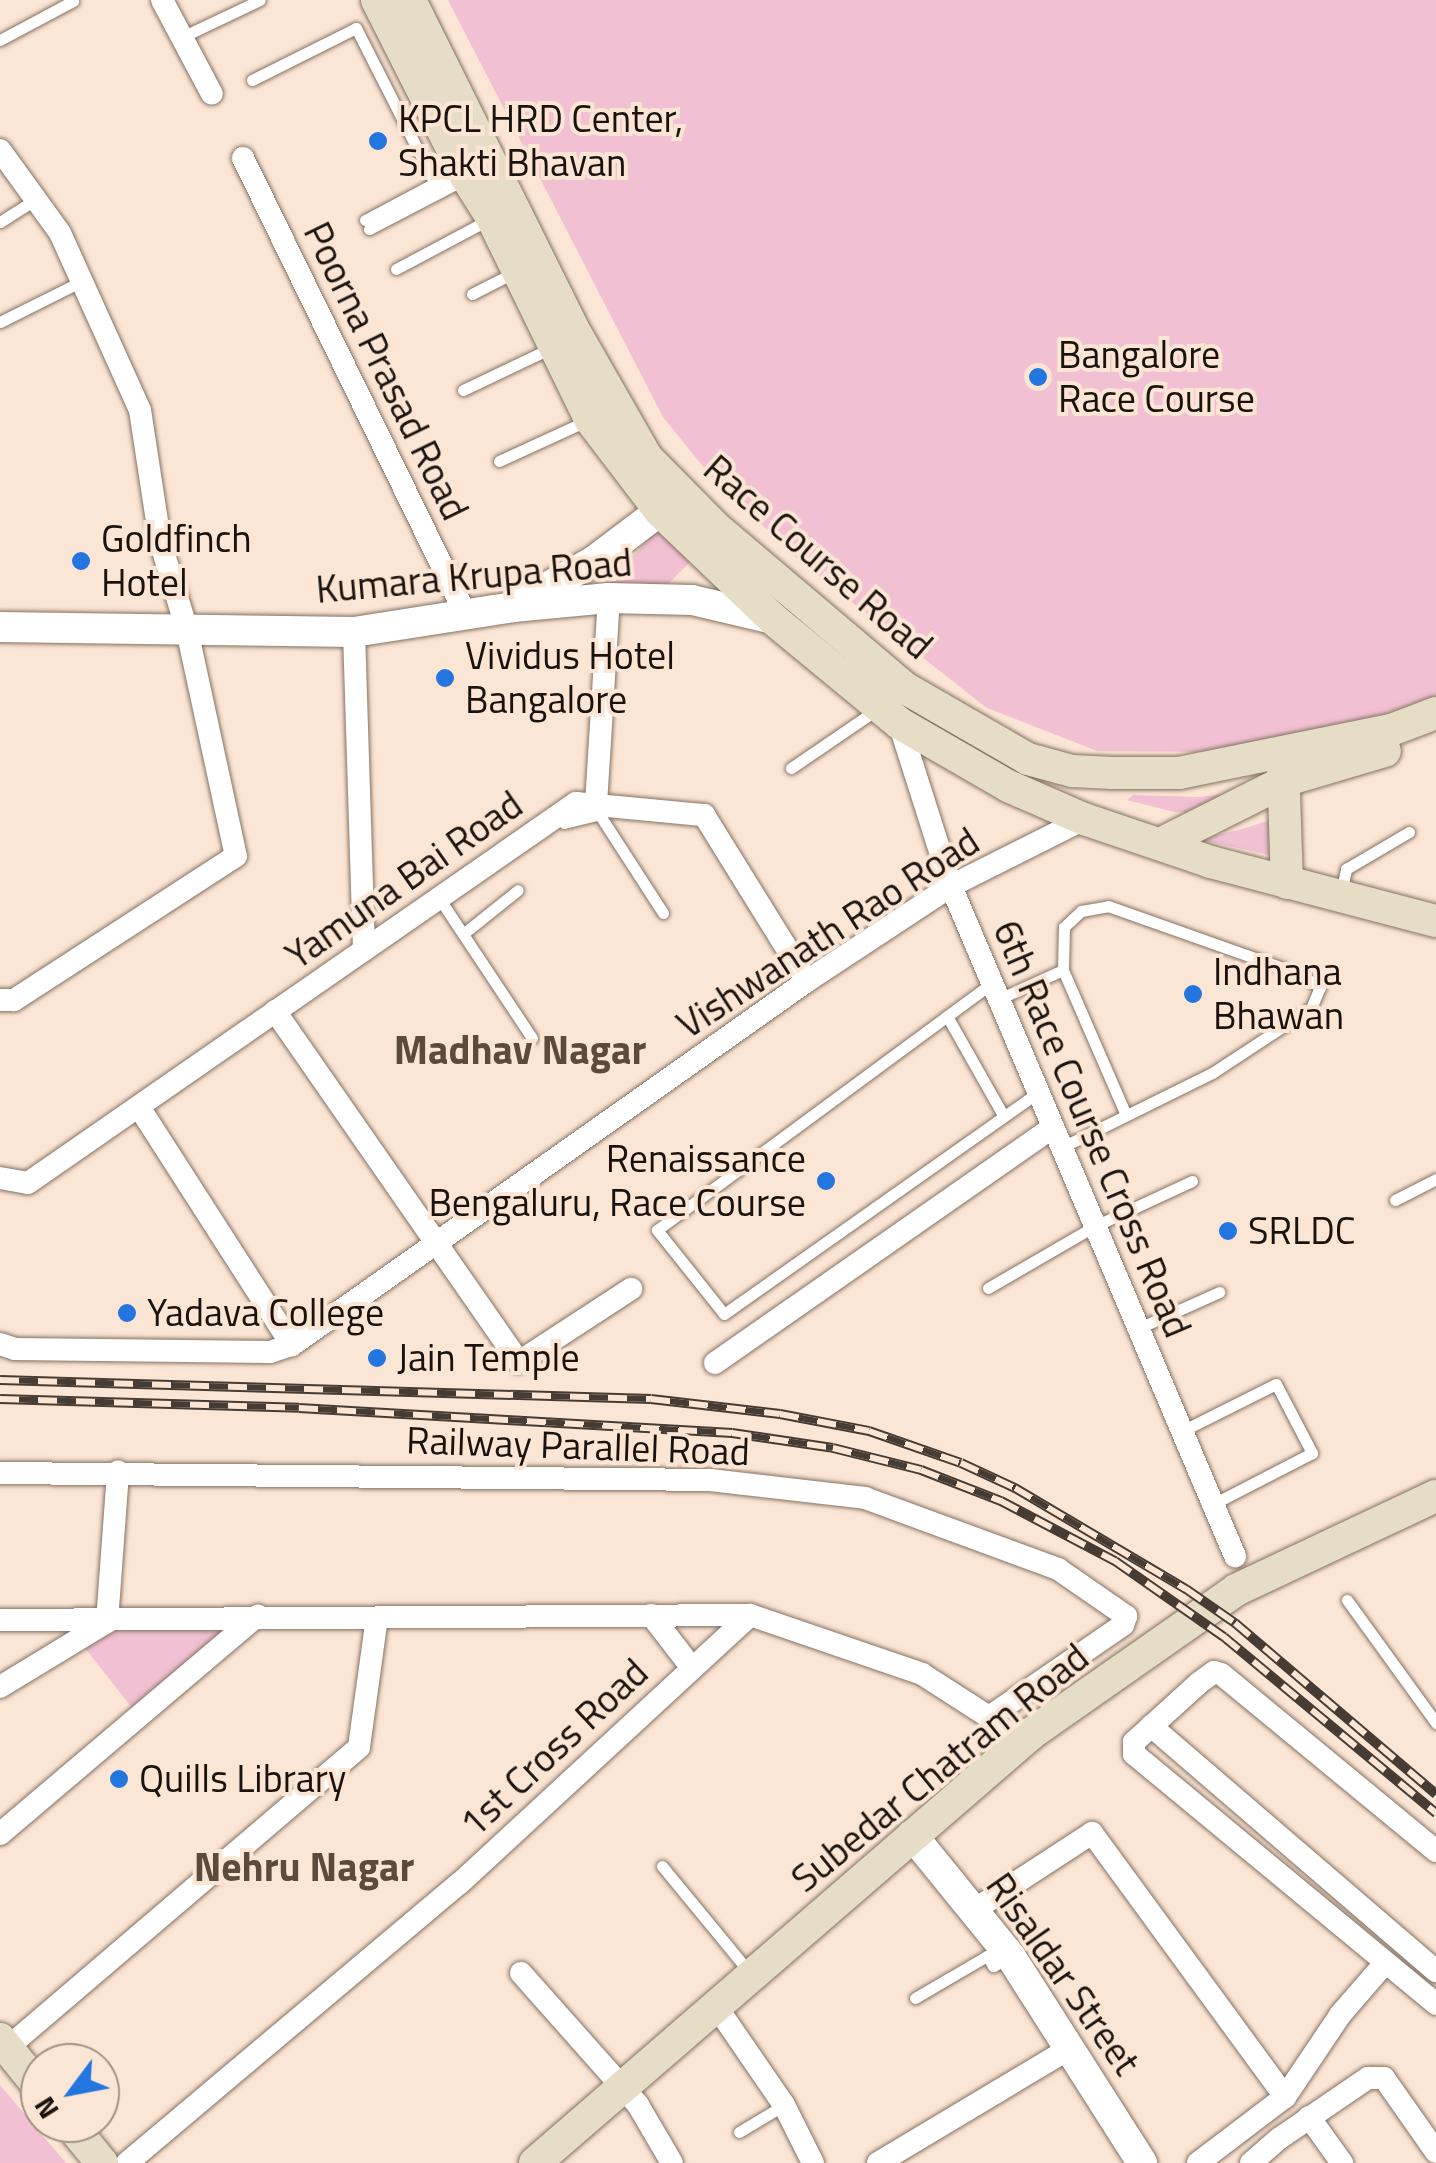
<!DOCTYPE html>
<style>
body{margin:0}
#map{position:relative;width:1436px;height:2163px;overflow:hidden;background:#fbe5d4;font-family:"Titillium Web",sans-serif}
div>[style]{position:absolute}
.green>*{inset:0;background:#f1c0d3}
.roads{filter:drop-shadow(0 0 2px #857263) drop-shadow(0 0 2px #857263)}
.service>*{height:11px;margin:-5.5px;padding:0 5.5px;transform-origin:5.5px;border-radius:5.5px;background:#fff}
.minor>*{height:22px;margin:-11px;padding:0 11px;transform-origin:11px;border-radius:11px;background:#fff}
.tertiary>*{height:30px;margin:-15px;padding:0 15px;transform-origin:15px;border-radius:15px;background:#fff}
.secondary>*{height:32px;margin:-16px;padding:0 16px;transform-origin:16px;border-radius:16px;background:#e5ddc5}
.rail>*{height:10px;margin-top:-5px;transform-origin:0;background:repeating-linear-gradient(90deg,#fbe5d4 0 19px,#463c34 0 38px);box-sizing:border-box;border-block:2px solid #463c34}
.dots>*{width:28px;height:28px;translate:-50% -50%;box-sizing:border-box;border:5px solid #fbe5d4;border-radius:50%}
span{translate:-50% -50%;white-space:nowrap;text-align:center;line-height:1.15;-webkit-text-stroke:8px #fbe5d4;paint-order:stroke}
.poi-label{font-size:38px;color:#1a130d}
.left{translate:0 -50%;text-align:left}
.right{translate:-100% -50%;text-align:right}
.street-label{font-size:38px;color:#1a130d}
.neighbourhood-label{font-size:40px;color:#5c4a3c;font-weight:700}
.north{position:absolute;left:20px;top:2043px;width:100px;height:100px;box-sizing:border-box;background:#fbe5d4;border:2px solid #a19184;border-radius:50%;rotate:238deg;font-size:28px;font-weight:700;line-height:40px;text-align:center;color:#1a130d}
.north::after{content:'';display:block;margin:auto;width:35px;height:45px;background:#2375e0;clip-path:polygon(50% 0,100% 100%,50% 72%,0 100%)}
</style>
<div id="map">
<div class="green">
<div style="clip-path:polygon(448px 0,1436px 0,1436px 700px,1338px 738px,1223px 752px,1097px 751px,987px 708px,802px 563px,709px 474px,663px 417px)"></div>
<div style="clip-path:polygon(661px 525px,693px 559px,664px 588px,608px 585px)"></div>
<div style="clip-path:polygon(1254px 791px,1203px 812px,1175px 812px,1127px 800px,1133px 795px,1198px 797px)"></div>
<div style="clip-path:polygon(1271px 820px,1274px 856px,1197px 839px,1239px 830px)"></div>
<div style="clip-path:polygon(233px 1627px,133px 1709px,81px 1643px,99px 1630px)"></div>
<div style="clip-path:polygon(0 2085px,66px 2163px,0 2163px)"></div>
</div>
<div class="roads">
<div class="service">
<div style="left:182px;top:37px;width:86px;rotate:-25.4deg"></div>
<div style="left:0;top:40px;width:83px;rotate:-28.1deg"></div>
<div style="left:252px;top:80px;width:116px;rotate:-26.6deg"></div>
<div style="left:356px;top:28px;width:173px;rotate:63.1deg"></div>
<div style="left:365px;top:220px;width:106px;rotate:-28deg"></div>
<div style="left:0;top:222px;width:43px;rotate:-32.6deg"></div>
<div style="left:369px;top:229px;width:106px;rotate:-27.5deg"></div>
<div style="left:396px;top:269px;width:104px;rotate:-28deg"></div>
<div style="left:472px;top:294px;width:48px;rotate:-27.1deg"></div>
<div style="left:0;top:322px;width:92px;rotate:-26.6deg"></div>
<div style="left:463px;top:390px;width:100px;rotate:-25.5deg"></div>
<div style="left:499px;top:461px;width:96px;rotate:-24.7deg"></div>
<div style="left:791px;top:768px;width:103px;rotate:-34.3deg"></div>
<div style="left:559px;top:815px;width:9px;rotate:58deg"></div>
<div style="left:564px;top:823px;width:36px;rotate:-14deg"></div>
<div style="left:599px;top:814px;width:118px;rotate:57.1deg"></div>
<div style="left:1341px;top:893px;width:25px;rotate:-78deg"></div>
<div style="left:1346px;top:869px;width:73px;rotate:-30.4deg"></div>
<div style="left:439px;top:898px;width:168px;rotate:56.4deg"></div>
<div style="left:463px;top:934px;width:70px;rotate:-38.7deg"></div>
<div style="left:1063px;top:970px;width:158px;rotate:66.5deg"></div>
<div style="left:992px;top:983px;width:416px;rotate:143.6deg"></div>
<div style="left:657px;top:1230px;width:107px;rotate:51.4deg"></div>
<div style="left:724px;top:1314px;width:385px;rotate:-35.2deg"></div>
<div style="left:999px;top:999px;width:70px;rotate:-24.4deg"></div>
<div style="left:1063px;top:970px;width:43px;rotate:-88.7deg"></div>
<div style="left:1064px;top:927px;width:23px;rotate:-43deg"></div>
<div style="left:1081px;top:911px;width:27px;rotate:-10deg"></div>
<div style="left:1108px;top:906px;width:201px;rotate:19.5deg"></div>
<div style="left:1297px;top:973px;width:27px;rotate:31deg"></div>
<div style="left:1320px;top:987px;width:23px;rotate:113deg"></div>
<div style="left:1311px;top:1008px;width:118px;rotate:146.7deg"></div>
<div style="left:1212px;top:1073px;width:167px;rotate:153.7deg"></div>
<div style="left:947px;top:1016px;width:114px;rotate:60.5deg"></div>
<div style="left:1395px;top:1200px;width:46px;rotate:-27.1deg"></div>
<div style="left:988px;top:1288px;width:124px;rotate:-30.1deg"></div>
<div style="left:1095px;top:1226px;width:107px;rotate:-24.9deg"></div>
<div style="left:1139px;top:1328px;width:88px;rotate:-24.2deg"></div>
<div style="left:1182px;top:1431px;width:105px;rotate:-26.6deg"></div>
<div style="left:1276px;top:1384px;width:78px;rotate:62.4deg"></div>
<div style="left:1312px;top:1453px;width:111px;rotate:152.7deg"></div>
<div style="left:1347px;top:1600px;width:152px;rotate:54.1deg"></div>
<div style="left:662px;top:1866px;width:137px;rotate:50.6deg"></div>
<div style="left:915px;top:1998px;width:83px;rotate:-30.3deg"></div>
<div style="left:987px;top:1956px;width:12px;rotate:59deg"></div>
<div style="left:993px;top:1966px;width:16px;rotate:-27deg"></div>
<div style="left:739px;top:2132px;width:52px;rotate:-31deg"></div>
</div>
<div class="minor">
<div style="left:162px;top:0;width:106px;rotate:62deg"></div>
<div style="left:0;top:150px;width:102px;rotate:54.1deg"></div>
<div style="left:60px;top:233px;width:194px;rotate:65.7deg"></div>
<div style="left:140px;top:410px;width:133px;rotate:81.3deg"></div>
<div style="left:160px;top:541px;width:93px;rotate:73.1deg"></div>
<div style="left:187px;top:630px;width:231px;rotate:77.8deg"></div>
<div style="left:236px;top:856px;width:265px;rotate:147deg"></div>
<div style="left:14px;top:1000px;width:14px;rotate:180deg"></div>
<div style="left:243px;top:158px;width:509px;rotate:63.99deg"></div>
<div style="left:354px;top:632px;width:318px;rotate:88.2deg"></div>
<div style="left:899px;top:723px;width:171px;rotate:72.3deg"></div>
<div style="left:951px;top:886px;width:728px;rotate:67.03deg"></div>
<div style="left:596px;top:804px;width:206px;rotate:-86.4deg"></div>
<div style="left:275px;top:1011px;width:427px;rotate:55.2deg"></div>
<div style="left:519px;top:1362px;width:134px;rotate:-33.1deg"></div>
<div style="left:139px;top:1107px;width:283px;rotate:57.3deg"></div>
<div style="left:0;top:1178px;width:28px;rotate:10deg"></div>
<div style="left:28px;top:1183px;width:667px;rotate:-34.74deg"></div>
<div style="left:576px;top:803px;width:129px;rotate:5.4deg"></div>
<div style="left:704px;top:815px;width:195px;rotate:58.2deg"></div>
<div style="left:0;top:1344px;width:16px;rotate:18deg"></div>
<div style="left:15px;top:1349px;width:255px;rotate:0.7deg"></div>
<div style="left:270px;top:1352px;width:23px;rotate:-18deg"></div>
<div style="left:292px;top:1345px;width:631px;rotate:-35.25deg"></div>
<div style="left:807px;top:981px;width:173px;rotate:-33.4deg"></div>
<div style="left:951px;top:886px;width:149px;rotate:-26.7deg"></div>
<div style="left:715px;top:1363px;width:412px;rotate:-34.9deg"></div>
<div style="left:0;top:1473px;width:710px;rotate:0.56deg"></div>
<div style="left:710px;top:1480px;width:156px;rotate:6.6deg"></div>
<div style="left:865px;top:1498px;width:206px;rotate:20.2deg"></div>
<div style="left:1058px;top:1569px;width:83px;rotate:34.7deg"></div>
<div style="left:1126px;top:1616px;width:9px;rotate:108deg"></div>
<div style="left:1123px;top:1625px;width:163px;rotate:145.5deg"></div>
<div style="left:651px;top:1615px;width:67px;rotate:52.3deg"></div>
<div style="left:0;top:1620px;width:750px;rotate:-0.38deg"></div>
<div style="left:750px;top:1615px;width:182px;rotate:18.9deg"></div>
<div style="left:922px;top:1674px;width:80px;rotate:32.7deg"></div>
<div style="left:989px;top:1717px;width:41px;rotate:41.1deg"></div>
<div style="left:0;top:1687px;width:125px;rotate:-31.3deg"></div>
<div style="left:107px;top:1622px;width:151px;rotate:-85.8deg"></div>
<div style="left:1151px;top:1726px;width:376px;rotate:40.7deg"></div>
<div style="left:0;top:1834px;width:338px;rotate:-40.3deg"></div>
<div style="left:1436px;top:1851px;width:278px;rotate:-140.5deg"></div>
<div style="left:1221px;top:1674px;width:7px;rotate:-164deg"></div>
<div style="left:1214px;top:1672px;width:19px;rotate:144deg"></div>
<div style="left:1199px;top:1683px;width:88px;rotate:137.8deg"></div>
<div style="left:1134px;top:1742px;width:12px;rotate:90deg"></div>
<div style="left:1134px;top:1754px;width:392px;rotate:39.6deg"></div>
<div style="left:974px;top:1910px;width:141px;rotate:-33.1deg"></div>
<div style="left:1092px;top:1833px;width:327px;rotate:53.8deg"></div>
<div style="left:521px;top:1973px;width:176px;rotate:48.4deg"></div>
<div style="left:638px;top:2105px;width:67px;rotate:59.6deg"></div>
<div style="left:716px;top:2006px;width:120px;rotate:55.5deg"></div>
<div style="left:784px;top:2105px;width:65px;rotate:63.4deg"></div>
<div style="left:7px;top:2048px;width:463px;rotate:-40.5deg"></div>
<div style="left:359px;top:1747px;width:130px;rotate:-82.1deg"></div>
<div style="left:1309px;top:2117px;width:57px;rotate:54.3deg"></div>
<div style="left:127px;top:2163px;width:435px;rotate:-40.1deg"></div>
<div style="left:460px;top:1883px;width:395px;rotate:-42.7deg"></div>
<div style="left:878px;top:2163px;width:224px;rotate:-30.9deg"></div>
<div style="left:1198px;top:2163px;width:109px;rotate:-37.2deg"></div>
<div style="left:1285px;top:2097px;width:99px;rotate:-56.1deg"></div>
<div style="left:1340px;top:2015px;width:69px;rotate:-49.1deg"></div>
<div style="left:1251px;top:2163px;width:38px;rotate:-41deg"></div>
<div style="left:1280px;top:2138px;width:107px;rotate:-34.3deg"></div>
<div style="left:1368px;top:2078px;width:16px"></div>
<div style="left:1384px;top:2078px;width:90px;rotate:54.9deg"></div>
</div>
<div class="tertiary">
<div style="left:524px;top:600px;width:80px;rotate:-29.1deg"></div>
<div style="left:594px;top:561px;width:104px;rotate:-37.2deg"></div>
<div style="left:0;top:627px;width:354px;rotate:0.8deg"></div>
<div style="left:354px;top:632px;width:161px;rotate:-8.9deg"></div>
<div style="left:513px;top:607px;width:96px;rotate:-5.4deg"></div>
<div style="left:609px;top:598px;width:83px;rotate:1.4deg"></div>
<div style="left:692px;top:600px;width:83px;rotate:13.2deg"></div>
<div style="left:912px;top:1835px;width:157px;rotate:50.9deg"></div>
<div style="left:1011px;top:1957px;width:244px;rotate:57.5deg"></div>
</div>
<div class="secondary">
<div style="left:377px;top:0;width:199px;rotate:63.2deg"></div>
<div style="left:467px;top:178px;width:47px;rotate:58deg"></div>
<div style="left:492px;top:218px;width:224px;rotate:64deg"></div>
<div style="left:590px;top:419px;width:116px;rotate:52.7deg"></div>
<div style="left:660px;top:511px;width:156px;rotate:43.7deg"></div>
<div style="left:773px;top:619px;width:163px;rotate:39.5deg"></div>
<div style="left:899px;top:723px;width:126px;rotate:30deg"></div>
<div style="left:1008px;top:786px;width:83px;rotate:23.5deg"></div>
<div style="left:1084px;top:819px;width:134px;rotate:18.7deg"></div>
<div style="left:1211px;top:862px;width:233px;rotate:14.7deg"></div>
<div style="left:410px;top:0;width:373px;rotate:63.6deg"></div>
<div style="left:576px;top:334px;width:143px;rotate:60.2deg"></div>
<div style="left:647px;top:458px;width:97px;rotate:45.4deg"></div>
<div style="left:715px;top:527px;width:249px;rotate:40.3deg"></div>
<div style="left:905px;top:688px;width:142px;rotate:30deg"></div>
<div style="left:1028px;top:759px;width:46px;rotate:15.3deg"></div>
<div style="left:1072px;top:771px;width:41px;rotate:2.8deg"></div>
<div style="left:1113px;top:773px;width:66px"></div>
<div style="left:1179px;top:773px;width:216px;rotate:-11.5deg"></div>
<div style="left:1391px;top:730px;width:48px;rotate:-20.7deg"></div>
<div style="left:1283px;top:763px;width:120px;rotate:88.1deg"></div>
<div style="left:1160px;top:844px;width:142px;rotate:-26.7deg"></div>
<div style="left:1287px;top:780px;width:102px;rotate:-16.5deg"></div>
<div style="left:0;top:2039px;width:63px;rotate:50.8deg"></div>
<div style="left:69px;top:2123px;width:52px;rotate:50.5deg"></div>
<div style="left:535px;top:2163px;width:657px;rotate:-40.87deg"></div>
<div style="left:1032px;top:1733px;width:249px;rotate:-35deg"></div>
<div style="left:1236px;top:1590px;width:221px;rotate:-25.2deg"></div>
</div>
</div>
<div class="rail">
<div style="left:0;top:1380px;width:651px;rotate:1.67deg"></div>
<div style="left:651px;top:1399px;width:130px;rotate:6.6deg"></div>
<div style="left:780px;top:1414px;width:91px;rotate:10.8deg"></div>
<div style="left:869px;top:1431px;width:97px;rotate:19.2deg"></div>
<div style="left:961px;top:1463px;width:60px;rotate:24.8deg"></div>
<div style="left:1015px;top:1488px;width:199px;rotate:30.6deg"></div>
<div style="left:1186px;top:1589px;width:60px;rotate:34.8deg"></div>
<div style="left:1235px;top:1623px;width:264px;rotate:40.4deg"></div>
<div style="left:0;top:1399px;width:299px;rotate:1.7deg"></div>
<div style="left:299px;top:1408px;width:434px;rotate:3.3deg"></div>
<div style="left:732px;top:1433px;width:102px;rotate:8.4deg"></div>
<div style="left:833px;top:1448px;width:91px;rotate:14deg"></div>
<div style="left:921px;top:1470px;width:86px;rotate:21.2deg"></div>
<div style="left:1001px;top:1501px;width:129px;rotate:27.8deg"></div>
<div style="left:1115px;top:1561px;width:133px;rotate:34.9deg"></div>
<div style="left:1224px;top:1637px;width:276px;rotate:39.7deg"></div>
</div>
<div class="dots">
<div style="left:378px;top:141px;background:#2375e0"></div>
<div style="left:1038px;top:377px;background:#2375e0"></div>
<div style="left:81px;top:561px;background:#2375e0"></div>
<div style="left:445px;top:678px;background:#2375e0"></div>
<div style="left:1193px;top:994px;background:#2375e0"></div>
<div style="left:826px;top:1181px;background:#2375e0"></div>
<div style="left:1228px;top:1231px;background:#2375e0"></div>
<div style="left:127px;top:1313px;background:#2375e0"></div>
<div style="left:377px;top:1358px;background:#2375e0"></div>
<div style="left:119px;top:1779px;background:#2375e0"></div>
</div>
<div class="poi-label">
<span class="left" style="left:398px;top:141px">KPCL HRD Center,<br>Shakti Bhavan</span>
<span class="left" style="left:1058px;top:377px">Bangalore<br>Race Course</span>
<span class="left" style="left:101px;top:561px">Goldfinch<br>Hotel</span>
<span class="left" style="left:465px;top:678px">Vividus Hotel<br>Bangalore</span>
<span class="left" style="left:1213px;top:994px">Indhana<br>Bhawan</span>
<span class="right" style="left:806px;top:1181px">Renaissance<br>Bengaluru, Race Course</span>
<span class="left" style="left:1248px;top:1231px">SRLDC</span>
<span class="left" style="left:147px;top:1313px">Yadava College</span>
<span class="left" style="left:397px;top:1358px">Jain Temple</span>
<span class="left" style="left:139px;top:1779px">Quills Library</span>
</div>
<div class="street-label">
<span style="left:386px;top:371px;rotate:64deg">Poorna Prasad Road</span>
<span style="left:818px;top:557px;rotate:41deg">Race Course Road</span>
<span style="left:474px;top:576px;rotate:-5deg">Kumara Krupa Road</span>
<span style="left:404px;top:880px;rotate:-35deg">Yamuna Bai Road</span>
<span style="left:828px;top:933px;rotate:-33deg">Vishwanath Rao Road</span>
<span style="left:1092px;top:1129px;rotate:67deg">6th Race Course Cross Road</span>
<span style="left:578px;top:1446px;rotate:2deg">Railway Parallel Road</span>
<span style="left:554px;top:1748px;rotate:-43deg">1st Cross Road</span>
<span style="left:940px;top:1768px;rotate:-39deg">Subedar Chatram Road</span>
<span style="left:1063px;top:1974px;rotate:55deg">Risaldar Street</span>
</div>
<div class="neighbourhood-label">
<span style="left:520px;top:1050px">Madhav Nagar</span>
<span style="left:304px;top:1867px">Nehru Nagar</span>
</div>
<div class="north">N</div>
</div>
